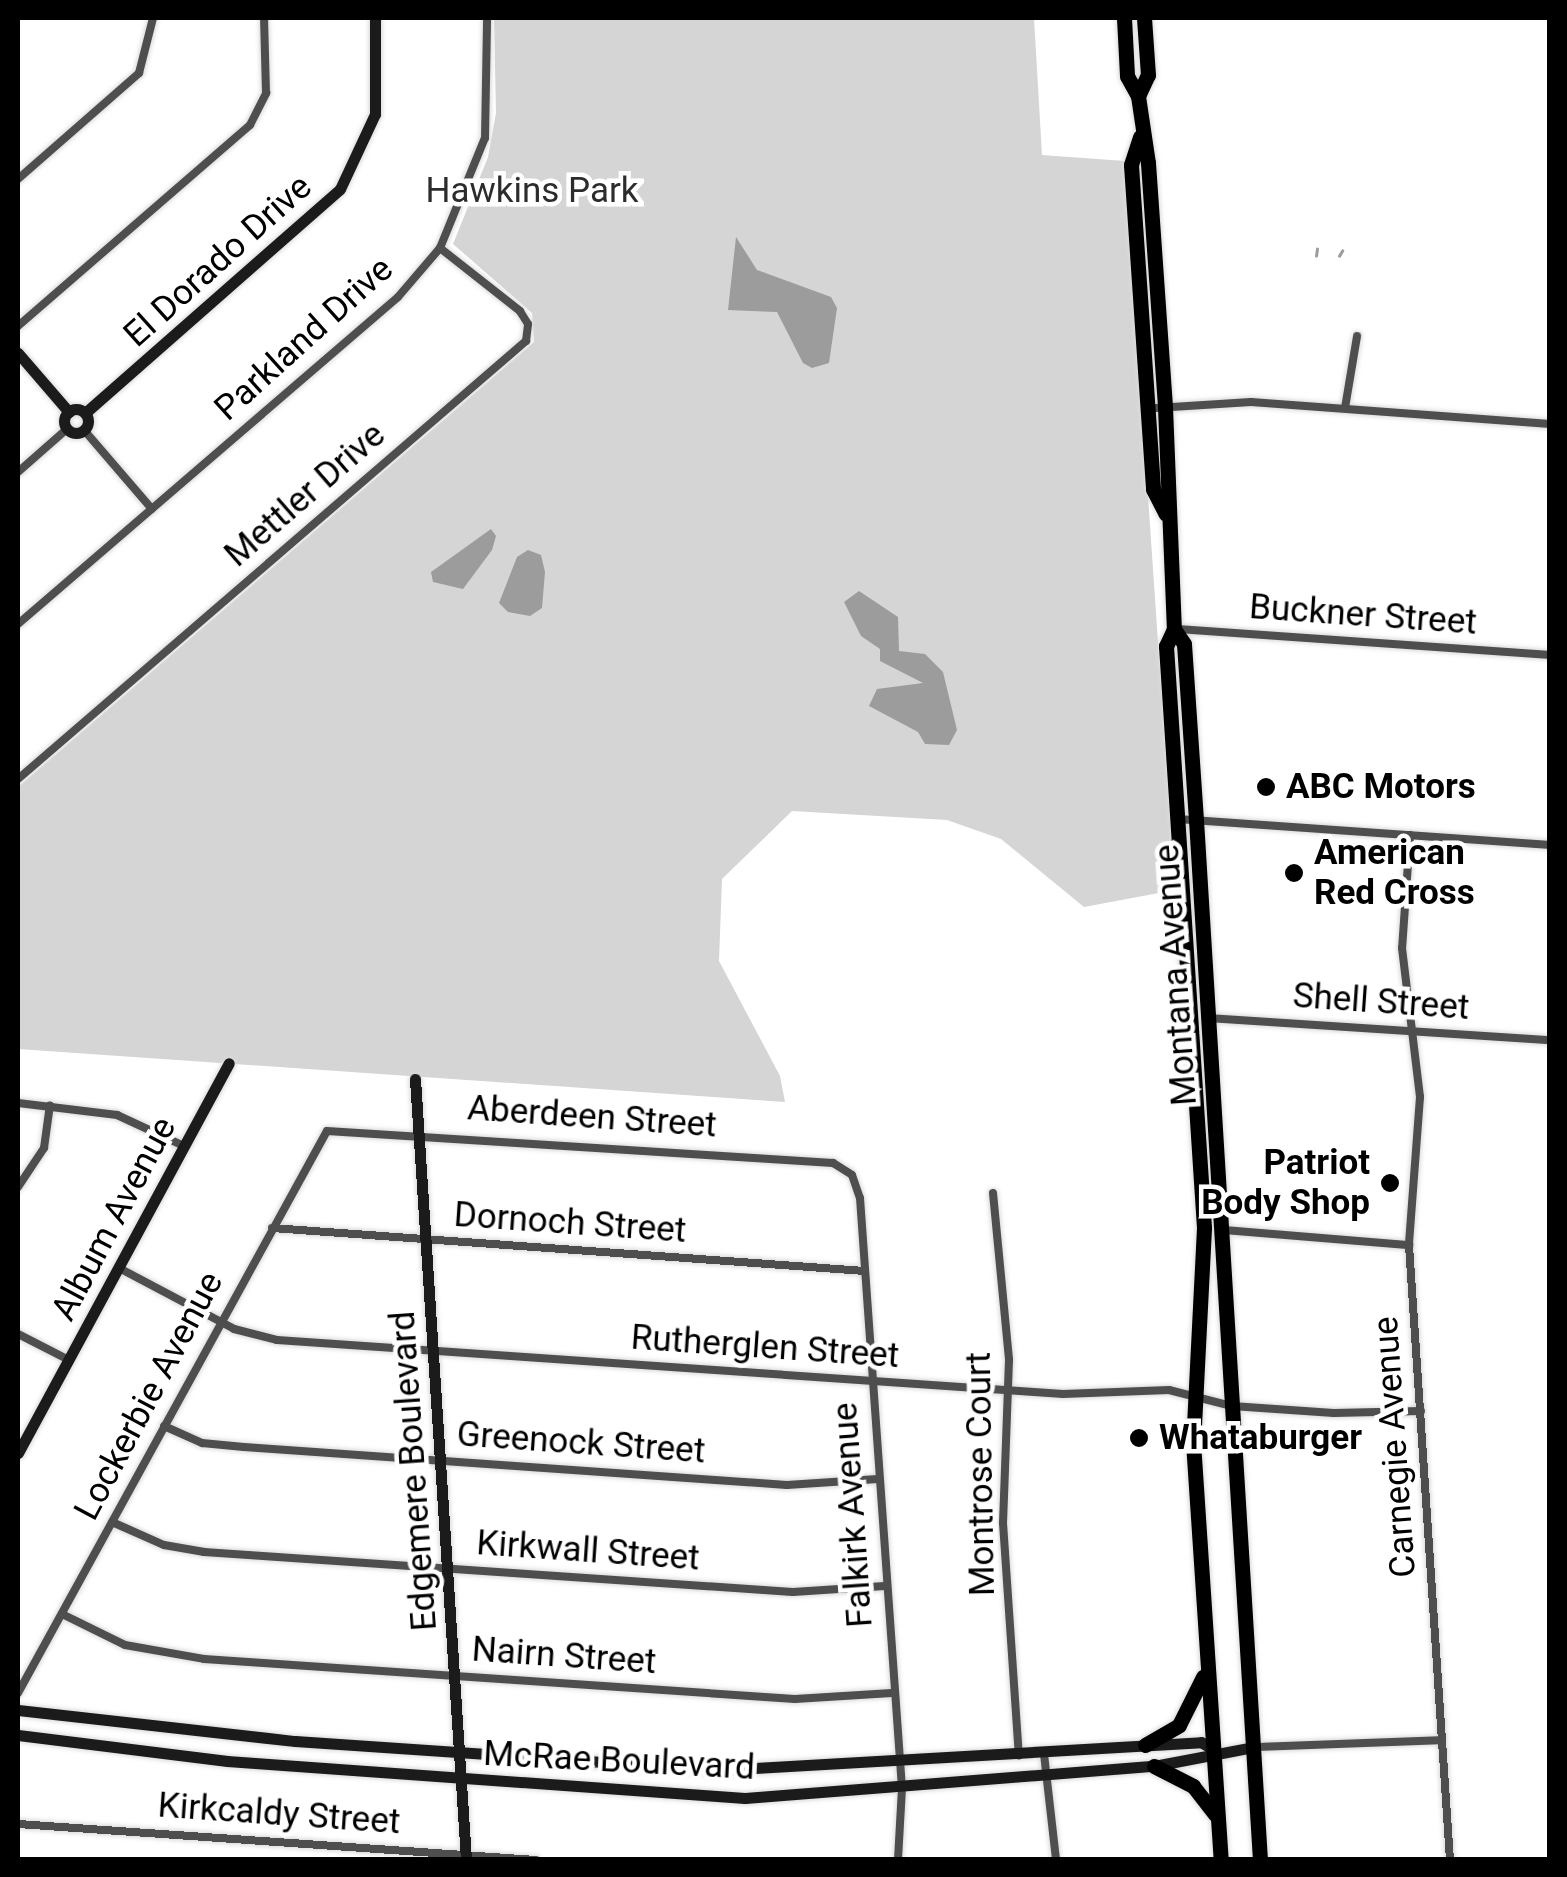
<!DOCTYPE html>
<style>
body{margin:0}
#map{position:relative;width:1567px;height:1877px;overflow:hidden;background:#fff;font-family:Roboto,sans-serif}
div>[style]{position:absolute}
.green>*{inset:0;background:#d5d5d5}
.water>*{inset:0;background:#9c9c9c}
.stream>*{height:2.5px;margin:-1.25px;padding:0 1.25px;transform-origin:1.25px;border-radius:1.25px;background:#9c9c9c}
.roads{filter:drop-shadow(0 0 2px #dbdbdb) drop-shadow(0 0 2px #dbdbdb)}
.street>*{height:8px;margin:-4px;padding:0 4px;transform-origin:4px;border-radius:4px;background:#4e4e4e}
.secondary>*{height:11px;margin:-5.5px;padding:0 5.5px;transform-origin:5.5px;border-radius:5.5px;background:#1b1b1b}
.secondary>.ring{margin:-5.5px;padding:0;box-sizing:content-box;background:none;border:11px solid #1b1b1b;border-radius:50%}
.highway>*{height:15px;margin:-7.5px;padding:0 7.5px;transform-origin:7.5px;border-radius:7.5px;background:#000}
.dots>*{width:28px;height:28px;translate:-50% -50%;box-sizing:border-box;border:5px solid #fff;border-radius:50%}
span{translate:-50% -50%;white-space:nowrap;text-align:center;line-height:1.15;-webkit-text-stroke:9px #fff;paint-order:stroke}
.park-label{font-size:35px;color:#2c2c2c}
.street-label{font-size:35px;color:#000}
.poi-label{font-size:35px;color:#000;font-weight:700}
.left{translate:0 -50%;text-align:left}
.right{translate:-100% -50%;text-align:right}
.frame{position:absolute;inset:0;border:20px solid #000;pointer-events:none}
</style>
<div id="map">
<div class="green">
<div style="clip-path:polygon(494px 18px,1034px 18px,1042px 155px,1125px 161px,1175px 890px,1084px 907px,1001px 839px,947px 820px,792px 811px,722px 879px,719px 961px,780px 1076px,785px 1102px,18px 1049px,18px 787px,534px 342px,532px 313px,453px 244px,488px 157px,496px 113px)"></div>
</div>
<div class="water">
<div style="clip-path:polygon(736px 237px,757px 270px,831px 297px,837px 308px,829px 363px,812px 368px,803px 363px,777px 312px,728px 310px)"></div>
<div style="clip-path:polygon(491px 529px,496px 536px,492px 550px,463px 589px,433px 582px,431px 572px)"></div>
<div style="clip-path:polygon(528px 550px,541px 555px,545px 572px,542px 608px,530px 616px,508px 612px,499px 603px,517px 557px)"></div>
<div style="clip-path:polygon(859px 591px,898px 617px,899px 651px,925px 654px,943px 672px,957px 730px,949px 745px,925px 744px,918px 732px,869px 706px,877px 689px,923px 683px,880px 661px,880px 649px,861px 636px,844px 602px)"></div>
</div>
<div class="stream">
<div style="left:1316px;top:256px;width:7px;rotate:-82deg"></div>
<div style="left:1339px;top:256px;width:6px;rotate:-59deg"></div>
</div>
<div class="roads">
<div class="street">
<div style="left:18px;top:179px;width:161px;rotate:-41.2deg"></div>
<div style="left:139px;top:73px;width:57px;rotate:-75.7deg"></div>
<div style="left:18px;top:326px;width:307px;rotate:-40.9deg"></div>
<div style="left:250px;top:125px;width:36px;rotate:-63deg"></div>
<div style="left:266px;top:93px;width:75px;rotate:-91.5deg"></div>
<div style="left:1156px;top:408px;width:95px;rotate:-3.6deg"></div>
<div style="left:1251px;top:402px;width:300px;rotate:4.2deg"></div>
<div style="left:1345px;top:408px;width:73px;rotate:-80.5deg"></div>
<div style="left:84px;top:430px;width:104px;rotate:49.3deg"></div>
<div style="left:18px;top:472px;width:65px;rotate:-41.3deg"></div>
<div style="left:18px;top:624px;width:501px;rotate:-40.71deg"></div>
<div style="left:398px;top:297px;width:65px;rotate:-49.4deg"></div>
<div style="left:440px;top:248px;width:119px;rotate:-67.8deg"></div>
<div style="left:485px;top:138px;width:120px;rotate:-89deg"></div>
<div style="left:1178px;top:629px;width:373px;rotate:4deg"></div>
<div style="left:18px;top:779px;width:671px;rotate:-40.77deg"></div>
<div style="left:526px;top:341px;width:17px;rotate:-83deg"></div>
<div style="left:528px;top:324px;width:15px;rotate:-122deg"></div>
<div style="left:520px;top:311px;width:102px;rotate:-141.8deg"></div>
<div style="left:1178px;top:819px;width:373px;rotate:4deg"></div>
<div style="left:1410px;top:835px;width:113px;rotate:94deg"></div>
<div style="left:1402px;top:948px;width:150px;rotate:83.1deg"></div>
<div style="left:1420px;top:1097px;width:148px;rotate:94.3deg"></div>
<div style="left:1409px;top:1245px;width:616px;rotate:86.19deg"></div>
<div style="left:1208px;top:1018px;width:343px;rotate:3.7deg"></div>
<div style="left:18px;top:1103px;width:100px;rotate:6.9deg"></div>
<div style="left:117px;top:1115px;width:74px;rotate:24.8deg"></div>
<div style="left:18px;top:1187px;width:47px;rotate:-56.3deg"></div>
<div style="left:44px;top:1148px;width:43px;rotate:-82.1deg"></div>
<div style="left:993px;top:1193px;width:168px;rotate:84.5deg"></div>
<div style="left:1009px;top:1360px;width:163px;rotate:92.1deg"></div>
<div style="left:1003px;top:1523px;width:233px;rotate:86.1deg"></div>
<div style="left:272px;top:1228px;width:594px;rotate:4.15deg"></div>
<div style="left:1225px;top:1230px;width:185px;rotate:4.7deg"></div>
<div style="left:119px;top:1268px;width:130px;rotate:27.9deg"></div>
<div style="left:234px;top:1329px;width:44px;rotate:14.3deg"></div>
<div style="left:277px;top:1340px;width:788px;rotate:3.93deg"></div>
<div style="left:1063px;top:1394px;width:106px;rotate:-2.2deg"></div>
<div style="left:1169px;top:1390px;width:65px;rotate:14.3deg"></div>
<div style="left:1232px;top:1406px;width:102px;rotate:3.9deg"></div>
<div style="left:1334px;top:1413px;width:87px;rotate:-1.3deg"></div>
<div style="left:18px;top:1334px;width:57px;rotate:27deg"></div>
<div style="left:164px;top:1426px;width:42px;rotate:24.1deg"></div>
<div style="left:202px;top:1443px;width:42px;rotate:5.4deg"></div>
<div style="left:244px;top:1447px;width:544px;rotate:4deg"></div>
<div style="left:787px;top:1485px;width:91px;rotate:-3.8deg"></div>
<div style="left:112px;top:1522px;width:57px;rotate:23.9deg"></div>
<div style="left:164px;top:1545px;width:41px;rotate:9.9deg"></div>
<div style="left:204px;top:1552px;width:590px;rotate:3.89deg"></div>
<div style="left:793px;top:1592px;width:92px;rotate:-3.7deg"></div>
<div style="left:62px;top:1614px;width:70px;rotate:26.2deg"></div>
<div style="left:125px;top:1645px;width:80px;rotate:10deg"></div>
<div style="left:204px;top:1659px;width:592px;rotate:3.87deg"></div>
<div style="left:795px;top:1699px;width:97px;rotate:-3.5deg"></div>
<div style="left:18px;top:1693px;width:641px;rotate:-61.2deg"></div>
<div style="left:327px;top:1131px;width:507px;rotate:3.62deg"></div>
<div style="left:833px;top:1163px;width:22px;rotate:32deg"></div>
<div style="left:852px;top:1175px;width:24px;rotate:71deg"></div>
<div style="left:860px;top:1198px;width:591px;rotate:85.93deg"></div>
<div style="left:902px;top:1788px;width:72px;rotate:93.2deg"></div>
<div style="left:1254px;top:1747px;width:188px;rotate:-2.1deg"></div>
<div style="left:1044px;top:1754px;width:107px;rotate:83.5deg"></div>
<div style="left:18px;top:1824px;width:519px;rotate:3.98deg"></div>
</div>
<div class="secondary">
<div style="left:18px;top:353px;width:78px;rotate:49.2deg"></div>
<div class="ring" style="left:64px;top:409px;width:13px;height:13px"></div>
<div style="left:85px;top:413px;width:339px;rotate:-41.3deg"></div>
<div style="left:340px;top:189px;width:83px;rotate:-65deg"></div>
<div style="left:375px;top:114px;width:96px;rotate:-90deg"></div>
<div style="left:415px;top:1079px;width:783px;rotate:86.26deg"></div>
<div style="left:18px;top:1453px;width:443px;rotate:-61.6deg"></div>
<div style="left:18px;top:1710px;width:279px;rotate:6.4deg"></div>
<div style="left:295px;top:1741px;width:426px;rotate:3.9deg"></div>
<div style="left:720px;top:1770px;width:482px;rotate:-3.3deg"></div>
<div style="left:1201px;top:1742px;width:15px;rotate:32deg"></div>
<div style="left:18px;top:1735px;width:211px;rotate:7.1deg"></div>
<div style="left:227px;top:1761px;width:519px;rotate:4.09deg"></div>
<div style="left:745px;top:1798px;width:410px;rotate:-4.5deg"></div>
<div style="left:1154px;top:1766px;width:102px;rotate:-10.8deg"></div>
</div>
<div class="highway">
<div style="left:1124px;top:18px;width:58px;rotate:87deg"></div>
<div style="left:1127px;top:76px;width:23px;rotate:61deg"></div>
<div style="left:1138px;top:96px;width:68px;rotate:81.5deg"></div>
<div style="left:1148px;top:163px;width:245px;rotate:86deg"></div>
<div style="left:1165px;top:407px;width:222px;rotate:87.7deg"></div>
<div style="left:1174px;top:629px;width:19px;rotate:115deg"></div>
<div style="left:1166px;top:646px;width:583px;rotate:86.26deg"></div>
<div style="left:1204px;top:1228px;width:214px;rotate:92.9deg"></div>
<div style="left:1193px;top:1442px;width:419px;rotate:86.2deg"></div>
<div style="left:1138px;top:96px;width:23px;rotate:-65deg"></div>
<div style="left:1148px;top:75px;width:57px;rotate:-94deg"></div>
<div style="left:1140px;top:137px;width:29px;rotate:108deg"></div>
<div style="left:1131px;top:165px;width:325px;rotate:86.1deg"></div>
<div style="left:1153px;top:489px;width:28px;rotate:63deg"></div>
<div style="left:1174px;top:629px;width:18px;rotate:56deg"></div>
<div style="left:1184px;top:644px;width:176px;rotate:86.1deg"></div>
<div style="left:1196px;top:820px;width:1042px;rotate:86.48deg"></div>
<div style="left:1145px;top:1745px;width:39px;rotate:-30deg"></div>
<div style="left:1179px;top:1725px;width:54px;rotate:-63.4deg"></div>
<div style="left:1154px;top:1766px;width:44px;rotate:27.1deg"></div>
<div style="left:1193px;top:1786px;width:36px;rotate:52deg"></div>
</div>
</div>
<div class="dots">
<div style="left:1266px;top:787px;background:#000"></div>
<div style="left:1294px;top:873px;background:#000"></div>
<div style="left:1390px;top:1183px;background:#000"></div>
<div style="left:1139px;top:1438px;background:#000"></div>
</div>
<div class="park-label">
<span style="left:532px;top:191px">Hawkins Park</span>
</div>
<div class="street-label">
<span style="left:218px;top:261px;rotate:-42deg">El Dorado Drive</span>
<span style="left:304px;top:339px;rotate:-42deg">Parkland Drive</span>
<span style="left:305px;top:495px;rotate:-41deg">Mettler Drive</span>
<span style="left:1363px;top:615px;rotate:4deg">Buckner Street</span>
<span style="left:1176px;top:975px;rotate:-94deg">Montana Avenue</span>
<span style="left:1381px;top:1002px;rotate:4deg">Shell Street</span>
<span style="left:592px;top:1117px;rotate:4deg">Aberdeen Street</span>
<span style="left:114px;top:1219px;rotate:-62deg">Album Avenue</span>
<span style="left:570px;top:1223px;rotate:4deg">Dornoch Street</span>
<span style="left:765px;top:1347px;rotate:4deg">Rutherglen Street</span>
<span style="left:149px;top:1396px;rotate:-62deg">Lockerbie Avenue</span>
<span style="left:581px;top:1443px;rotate:4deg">Greenock Street</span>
<span style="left:1395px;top:1447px;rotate:-94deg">Carnegie Avenue</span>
<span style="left:414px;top:1471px;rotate:-94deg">Edgemere Boulevard</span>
<span style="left:981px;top:1474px;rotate:-91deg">Montrose Court</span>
<span style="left:853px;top:1515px;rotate:-94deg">Falkirk Avenue</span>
<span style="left:588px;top:1551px;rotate:4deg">Kirkwall Street</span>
<span style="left:564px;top:1656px;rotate:4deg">Nairn Street</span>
<span style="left:619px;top:1761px;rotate:3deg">McRae Boulevard</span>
<span style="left:279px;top:1814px;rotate:4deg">Kirkcaldy Street</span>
</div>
<div class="poi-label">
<span class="left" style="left:1286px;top:787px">ABC Motors</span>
<span class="left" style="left:1314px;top:873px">American<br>Red Cross</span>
<span class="right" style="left:1370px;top:1183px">Patriot<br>Body Shop</span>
<span class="left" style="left:1159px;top:1438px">Whataburger</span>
</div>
<div class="frame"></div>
</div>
